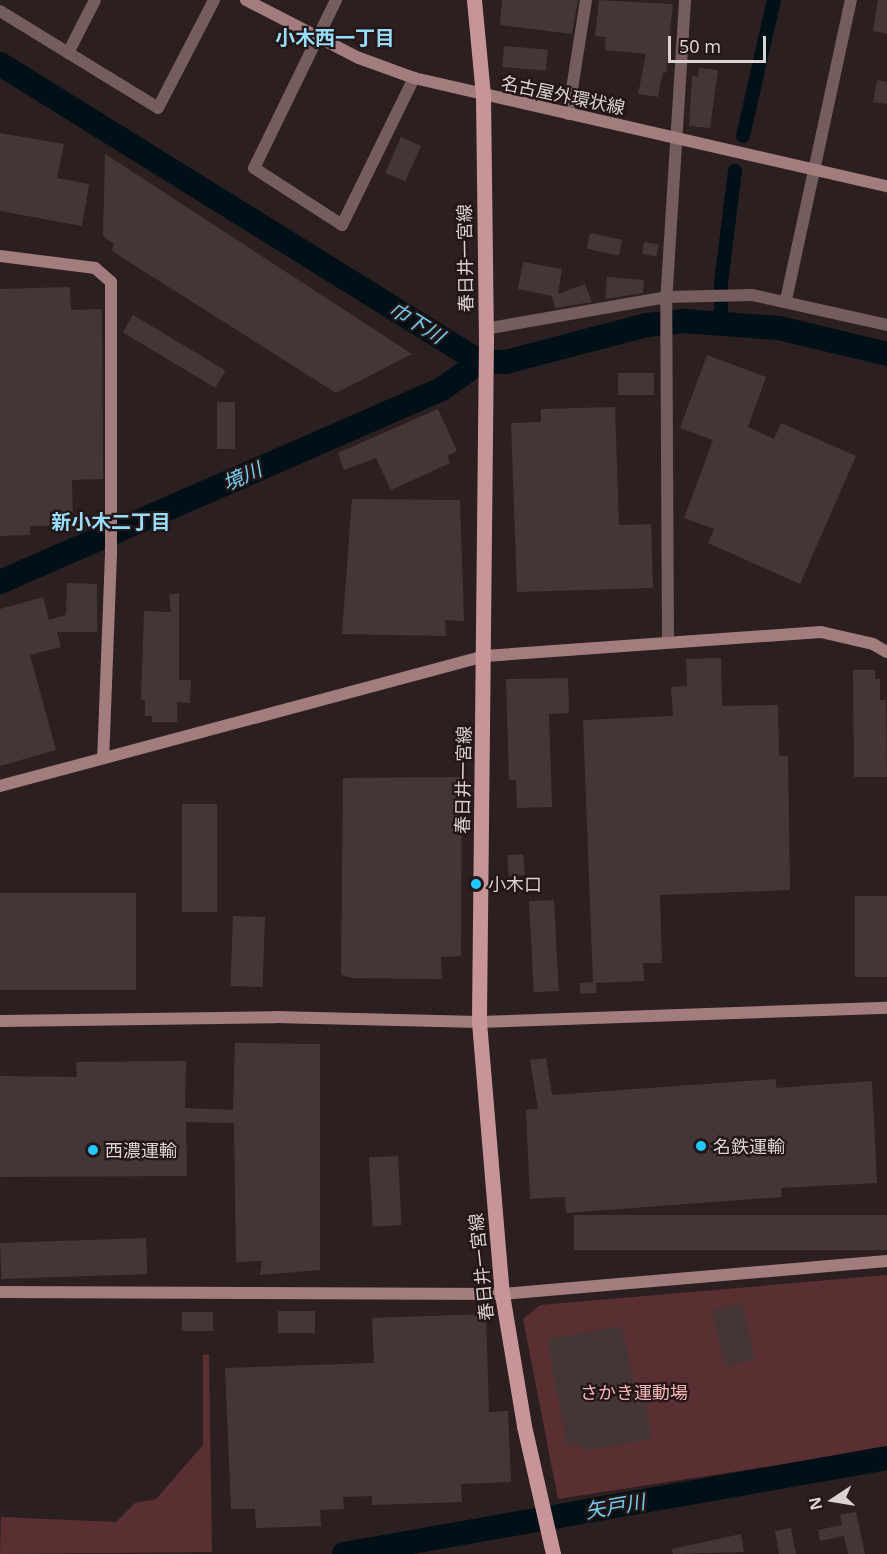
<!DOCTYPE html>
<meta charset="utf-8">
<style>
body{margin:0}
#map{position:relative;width:887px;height:1554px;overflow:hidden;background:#2c1f20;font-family:"Noto Sans","Noto Sans JP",sans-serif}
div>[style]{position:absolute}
.green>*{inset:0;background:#5a2f32}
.canal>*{height:14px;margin:-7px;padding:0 7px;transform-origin:7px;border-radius:7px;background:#010f16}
.river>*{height:24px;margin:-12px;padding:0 12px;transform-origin:12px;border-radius:12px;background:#010f16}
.building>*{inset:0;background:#453636;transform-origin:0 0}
.street>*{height:12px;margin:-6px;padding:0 6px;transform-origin:6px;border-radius:6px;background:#755c5d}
.secondary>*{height:12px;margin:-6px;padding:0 6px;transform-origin:6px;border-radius:6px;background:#a37d7e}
.primary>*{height:15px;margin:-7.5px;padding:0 7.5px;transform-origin:7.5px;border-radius:7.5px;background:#c79598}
.dots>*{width:16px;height:16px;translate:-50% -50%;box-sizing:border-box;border:3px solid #231616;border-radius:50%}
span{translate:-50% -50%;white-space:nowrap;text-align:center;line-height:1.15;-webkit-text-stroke:4.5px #231616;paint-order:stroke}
.street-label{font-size:18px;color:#dbd2d2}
.poi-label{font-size:18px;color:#dbd2d2}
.left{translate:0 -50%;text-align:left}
.park-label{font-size:18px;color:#f9b4b7}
.neighbourhood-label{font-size:20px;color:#97dcf9;font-weight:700}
.water-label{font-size:20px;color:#73cdf1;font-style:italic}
.north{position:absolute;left:803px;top:1470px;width:60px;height:60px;-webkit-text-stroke:4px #231616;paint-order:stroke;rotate:258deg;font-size:16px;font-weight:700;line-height:24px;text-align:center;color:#dbd2d2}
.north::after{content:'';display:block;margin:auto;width:21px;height:27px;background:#dbd2d2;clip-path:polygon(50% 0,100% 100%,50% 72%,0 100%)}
.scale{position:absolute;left:668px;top:36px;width:98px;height:27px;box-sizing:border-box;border:3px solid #dbd2d2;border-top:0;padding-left:8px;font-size:18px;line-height:21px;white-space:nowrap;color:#dbd2d2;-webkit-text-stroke:4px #231616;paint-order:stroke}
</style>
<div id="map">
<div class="green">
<div style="clip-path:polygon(887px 1275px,887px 1448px,558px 1499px,523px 1319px,540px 1305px)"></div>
<div style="clip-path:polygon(209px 1354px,212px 1552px,0 1554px,1px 1517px,116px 1522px,135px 1503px,156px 1499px,203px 1445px,203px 1355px)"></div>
</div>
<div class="canal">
<div style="left:743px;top:136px;width:139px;rotate:-77.2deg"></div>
<div style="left:721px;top:321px;width:38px;rotate:-90deg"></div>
<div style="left:721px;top:283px;width:113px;rotate:-82.9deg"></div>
</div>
<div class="river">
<div style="left:0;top:64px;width:565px;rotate:31.83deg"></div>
<div style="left:480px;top:362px;width:26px"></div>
<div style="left:506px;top:362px;width:146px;rotate:-14.7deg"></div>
<div style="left:647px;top:325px;width:36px;rotate:-6deg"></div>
<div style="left:683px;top:321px;width:96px;rotate:4.2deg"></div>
<div style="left:779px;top:328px;width:111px;rotate:13.5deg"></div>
<div style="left:0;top:582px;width:484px;rotate:-23.6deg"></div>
<div style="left:443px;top:388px;width:45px;rotate:-35.1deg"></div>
<div style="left:344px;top:1554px;width:551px;rotate:-10.03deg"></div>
</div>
<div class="building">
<div style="clip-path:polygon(502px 0,578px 0,572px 34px,500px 25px)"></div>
<div style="clip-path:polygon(599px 0,673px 4px,666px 73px,663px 72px,658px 97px,638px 94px,646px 54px,605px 50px,606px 37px,595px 36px)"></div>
<div style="clip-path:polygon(878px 0,887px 0,887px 34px,873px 31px)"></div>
<div style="left:504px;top:46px;width:44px;height:21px;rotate:5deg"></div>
<div style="clip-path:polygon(699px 68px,718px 70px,710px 128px,689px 126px,692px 76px,698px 77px)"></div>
<div style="clip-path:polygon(877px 80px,887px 82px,887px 104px,873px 102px)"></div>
<div style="clip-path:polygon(0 133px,64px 144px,57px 178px,89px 184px,82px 226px,0 211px)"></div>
<div style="left:401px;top:137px;width:22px;height:39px;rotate:24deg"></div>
<div style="clip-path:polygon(105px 154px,412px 354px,336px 393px,112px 251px,114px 244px,103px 236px)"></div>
<div style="left:590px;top:233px;width:33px;height:16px;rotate:12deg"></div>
<div style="left:644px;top:242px;width:15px;height:12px;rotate:11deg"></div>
<div style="clip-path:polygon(523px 262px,562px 269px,558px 294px,585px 284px,592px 302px,555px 308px,552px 296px,518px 289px)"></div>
<div style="clip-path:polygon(607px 277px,644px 280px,643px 293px,605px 299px)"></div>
<div style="clip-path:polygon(70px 287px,71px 310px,102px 309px,103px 479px,72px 480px,73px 525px,30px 526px,30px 535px,0 536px,0 289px)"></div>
<div style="left:133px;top:315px;width:108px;height:20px;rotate:31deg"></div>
<div style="clip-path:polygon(707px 355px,766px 377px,748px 427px,774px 439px,781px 423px,856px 456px,800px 584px,708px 543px,714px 529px,684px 518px,713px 440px,680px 428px)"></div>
<div style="left:654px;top:373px;width:22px;height:36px;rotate:90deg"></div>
<div style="left:217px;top:402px;width:18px;height:47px"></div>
<div style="clip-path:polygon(615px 407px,619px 525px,651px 524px,653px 588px,517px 592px,511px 423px,541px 422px,541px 409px)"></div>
<div style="clip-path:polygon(438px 409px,457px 451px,447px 456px,450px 463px,391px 490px,376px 458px,344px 470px,338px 453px)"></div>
<div style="clip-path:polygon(352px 499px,460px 500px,464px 621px,445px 620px,446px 636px,342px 634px)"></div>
<div style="clip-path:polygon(67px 583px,97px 584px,97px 632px,57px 632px,61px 647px,30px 655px,56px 750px,0 766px,0 609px,43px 597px,49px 620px,66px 615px)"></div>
<div style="clip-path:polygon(179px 593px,179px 680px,191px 680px,190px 703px,177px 702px,177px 722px,152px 722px,152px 716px,145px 716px,145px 700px,141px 700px,144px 611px,171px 612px,169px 595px)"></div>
<div style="clip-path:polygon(721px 658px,722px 706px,778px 705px,779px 756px,788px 756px,790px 890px,660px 895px,662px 963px,643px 963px,644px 981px,596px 983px,597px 993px,580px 994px,580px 983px,593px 982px,583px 720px,673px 716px,671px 687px,687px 686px,686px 659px)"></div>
<div style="clip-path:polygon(853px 670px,875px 670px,875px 679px,880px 679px,880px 700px,886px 700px,887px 777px,854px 777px)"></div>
<div style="clip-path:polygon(568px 678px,569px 713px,549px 714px,552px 807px,517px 808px,516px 780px,509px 780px,506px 679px)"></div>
<div style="clip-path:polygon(462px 777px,461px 956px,441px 957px,442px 979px,352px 978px,341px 975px,343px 778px)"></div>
<div style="left:217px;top:804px;width:108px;height:35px;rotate:90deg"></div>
<div style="left:523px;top:854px;width:21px;height:16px;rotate:85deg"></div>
<div style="left:0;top:893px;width:136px;height:97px"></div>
<div style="left:887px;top:896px;width:81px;height:32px;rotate:90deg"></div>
<div style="left:554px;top:900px;width:91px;height:25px;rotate:87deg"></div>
<div style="left:233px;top:916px;width:32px;height:70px;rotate:2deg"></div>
<div style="clip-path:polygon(235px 1043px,320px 1044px,320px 1270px,260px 1275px,262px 1261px,236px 1262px,234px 1123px,186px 1122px,187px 1176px,0 1177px,0 1076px,77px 1077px,76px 1062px,186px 1061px,185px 1108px,233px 1110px)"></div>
<div style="clip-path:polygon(546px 1058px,552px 1095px,776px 1079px,776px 1088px,872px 1081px,877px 1183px,781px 1188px,782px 1197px,566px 1213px,565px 1197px,530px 1199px,526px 1110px,538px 1109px,530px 1060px)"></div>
<div style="left:398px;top:1156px;width:69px;height:29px;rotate:87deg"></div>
<div style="left:887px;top:1215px;width:35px;height:313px;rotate:90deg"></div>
<div style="left:146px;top:1238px;width:36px;height:146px;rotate:88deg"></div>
<div style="left:742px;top:1303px;width:58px;height:31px;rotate:77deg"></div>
<div style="left:315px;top:1311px;width:22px;height:37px;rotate:90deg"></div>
<div style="left:213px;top:1312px;width:19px;height:31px;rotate:90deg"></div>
<div style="clip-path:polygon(486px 1314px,489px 1412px,508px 1411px,511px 1482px,461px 1484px,462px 1502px,372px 1505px,372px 1496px,343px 1497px,344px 1509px,320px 1510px,321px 1526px,256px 1528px,255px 1509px,231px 1509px,225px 1368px,374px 1363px,372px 1318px)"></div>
<div style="clip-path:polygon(622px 1326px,637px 1396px,644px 1395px,652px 1439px,582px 1451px,581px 1443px,567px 1446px,547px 1339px)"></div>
<div style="clip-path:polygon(856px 1512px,865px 1554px,848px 1554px,844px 1536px,820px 1541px,818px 1530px,842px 1525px,840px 1515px)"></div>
<div style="clip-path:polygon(791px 1528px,796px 1554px,779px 1554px,775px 1531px)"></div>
<div style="clip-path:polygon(741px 1534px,744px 1552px,673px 1554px,672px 1549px)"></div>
</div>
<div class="street">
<div style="left:336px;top:0;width:187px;rotate:116deg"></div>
<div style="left:254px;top:168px;width:105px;rotate:32.9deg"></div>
<div style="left:342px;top:225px;width:164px;rotate:-63.9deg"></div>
<div style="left:0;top:11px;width:185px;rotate:31.5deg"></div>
<div style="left:158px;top:108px;width:122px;rotate:-62.6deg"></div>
<div style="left:68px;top:53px;width:59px;rotate:-63deg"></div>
<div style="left:568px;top:114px;width:115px;rotate:-81deg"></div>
<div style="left:786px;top:300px;width:307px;rotate:-77.8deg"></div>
<div style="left:485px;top:329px;width:184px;rotate:-10deg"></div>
<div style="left:666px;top:297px;width:86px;rotate:-1.3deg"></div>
<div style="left:752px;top:295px;width:138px;rotate:12.5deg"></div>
<div style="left:668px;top:640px;width:337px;rotate:-90.3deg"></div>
<div style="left:666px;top:303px;width:304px;rotate:-86.4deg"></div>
</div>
<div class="secondary">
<div style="left:246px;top:0;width:127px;rotate:27.2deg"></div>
<div style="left:359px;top:58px;width:59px;rotate:20deg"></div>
<div style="left:414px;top:78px;width:485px;rotate:12.9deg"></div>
<div style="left:0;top:256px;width:96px;rotate:7.2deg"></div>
<div style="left:95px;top:268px;width:21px;rotate:41deg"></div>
<div style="left:111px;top:282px;width:272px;rotate:90deg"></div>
<div style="left:111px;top:554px;width:204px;rotate:92.2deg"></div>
<div style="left:0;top:786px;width:502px;rotate:-15deg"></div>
<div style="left:485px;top:656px;width:337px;rotate:-4.1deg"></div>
<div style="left:821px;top:632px;width:53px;rotate:13deg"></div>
<div style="left:873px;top:644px;width:16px;rotate:30deg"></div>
<div style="left:0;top:1021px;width:275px;rotate:-0.8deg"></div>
<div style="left:275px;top:1017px;width:204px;rotate:1.4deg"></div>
<div style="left:479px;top:1022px;width:408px;rotate:-2deg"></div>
<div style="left:0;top:1292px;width:502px;rotate:0.23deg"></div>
<div style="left:502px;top:1294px;width:386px;rotate:-4.9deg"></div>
</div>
<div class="primary">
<div style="left:474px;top:0;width:96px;rotate:84.6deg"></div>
<div style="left:483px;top:96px;width:242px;rotate:89.3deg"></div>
<div style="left:486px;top:338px;width:684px;rotate:90.59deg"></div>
<div style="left:479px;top:1022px;width:273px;rotate:85.2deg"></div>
<div style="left:502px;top:1294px;width:134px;rotate:80.5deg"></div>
<div style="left:524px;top:1426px;width:131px;rotate:77.2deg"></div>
</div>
<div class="dots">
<div style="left:476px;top:884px;background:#22c9fe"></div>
<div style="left:701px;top:1146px;background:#22c9fe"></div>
<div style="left:93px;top:1150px;background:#22c9fe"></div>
</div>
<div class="street-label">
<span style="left:563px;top:95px;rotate:12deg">名古屋外環状線</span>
<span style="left:465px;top:258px;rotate:-91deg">春日井一宮線</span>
<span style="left:463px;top:780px;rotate:-89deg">春日井一宮線</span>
<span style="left:481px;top:1267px;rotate:-96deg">春日井一宮線</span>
</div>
<div class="poi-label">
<span class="left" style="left:488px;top:884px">小木口</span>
<span class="left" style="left:713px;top:1146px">名鉄運輸</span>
<span class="left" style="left:105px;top:1150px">西濃運輸</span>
</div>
<div class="park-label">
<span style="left:634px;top:1392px">さかき運動場</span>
</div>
<div class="neighbourhood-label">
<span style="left:335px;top:37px">小木西一丁目</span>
<span style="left:111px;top:521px">新小木二丁目</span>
</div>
<div class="water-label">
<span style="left:417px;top:322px;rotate:32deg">巾下川</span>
<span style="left:242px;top:476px;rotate:-24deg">境川</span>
<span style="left:615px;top:1506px;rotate:-10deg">矢戸川</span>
</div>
<div class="north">N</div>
<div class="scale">50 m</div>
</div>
